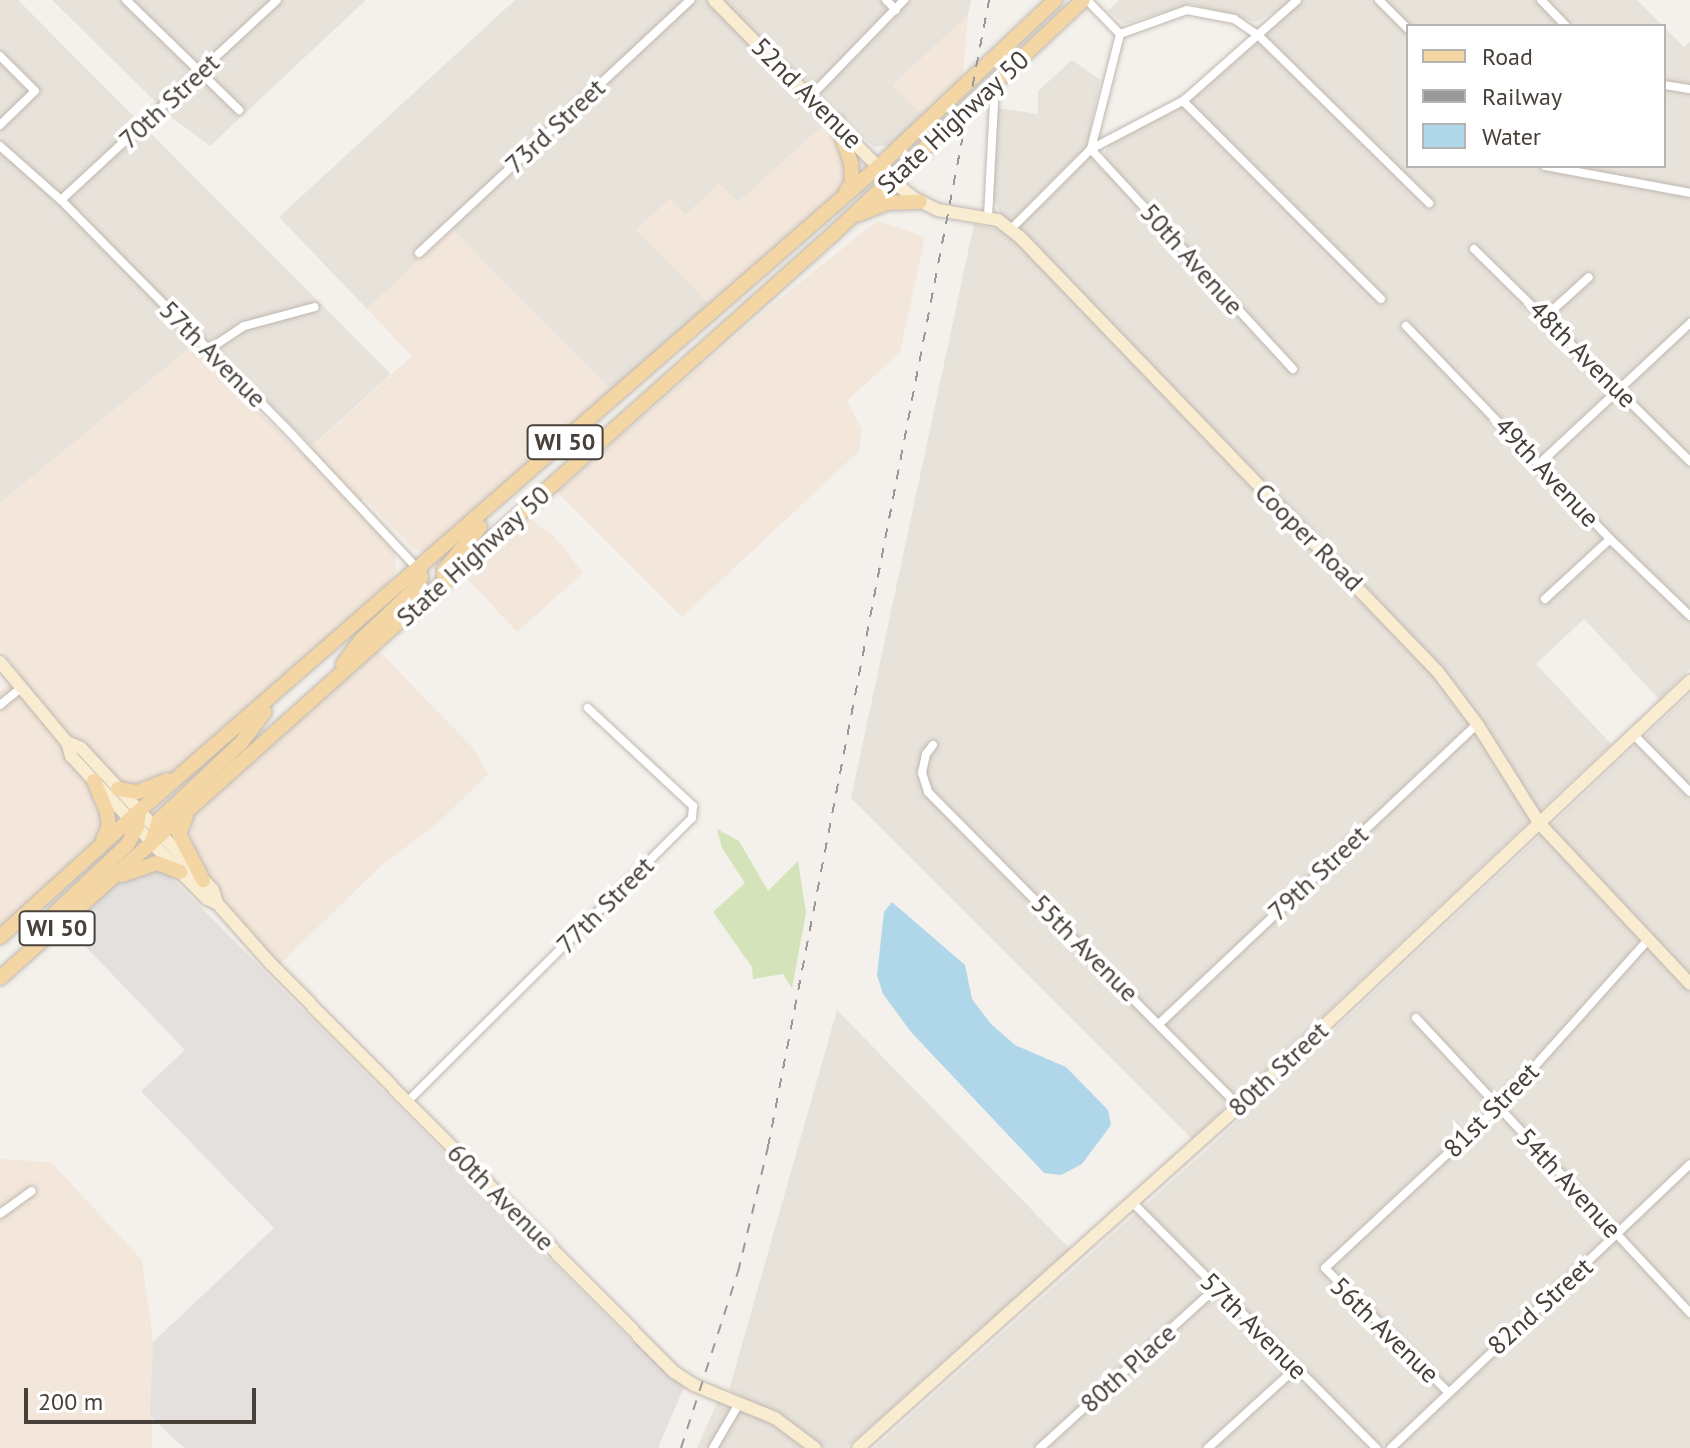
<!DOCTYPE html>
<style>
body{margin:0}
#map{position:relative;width:1690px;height:1448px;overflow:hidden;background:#f4f1ec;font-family:"PT Sans",sans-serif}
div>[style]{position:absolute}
.residential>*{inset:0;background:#e7e2da}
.commercial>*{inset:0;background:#f3e6da}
.industrial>*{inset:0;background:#e4e0dd}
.green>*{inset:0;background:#d4e3b9}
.water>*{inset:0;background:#afd7e9}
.roads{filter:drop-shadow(0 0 2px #bfb8af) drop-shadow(0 0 2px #bfb8af)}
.street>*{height:8px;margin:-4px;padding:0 4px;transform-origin:4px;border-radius:4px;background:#fff}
.secondary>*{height:12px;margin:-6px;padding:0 6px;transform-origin:6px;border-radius:6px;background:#f9ecd0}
.primary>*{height:14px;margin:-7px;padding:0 7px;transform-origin:7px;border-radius:7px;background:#f4d6a5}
.rail>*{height:2px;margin-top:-1px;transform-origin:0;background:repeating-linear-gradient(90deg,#999 0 10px,transparent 0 20px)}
span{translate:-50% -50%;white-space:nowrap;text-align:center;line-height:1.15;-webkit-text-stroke:8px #fff;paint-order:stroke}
.shield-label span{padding:2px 6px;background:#fff;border:2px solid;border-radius:6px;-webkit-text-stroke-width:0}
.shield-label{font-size:24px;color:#48413a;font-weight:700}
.street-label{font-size:26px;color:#48413a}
.legend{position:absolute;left:1406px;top:24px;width:260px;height:144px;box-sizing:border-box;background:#fff;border:2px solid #b6b3b0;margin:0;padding:10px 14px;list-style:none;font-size:24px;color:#48413a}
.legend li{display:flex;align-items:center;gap:16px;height:40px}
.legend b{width:40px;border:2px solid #b6b3b0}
.scale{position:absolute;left:24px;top:1388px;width:232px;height:36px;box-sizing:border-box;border:4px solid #48413a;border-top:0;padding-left:10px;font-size:24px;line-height:28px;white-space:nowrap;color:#48413a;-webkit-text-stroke:6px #fff;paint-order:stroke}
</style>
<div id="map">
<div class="residential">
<div style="clip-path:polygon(0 0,18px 0,391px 374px,312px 446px,203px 337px,0 503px)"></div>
<div style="clip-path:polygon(52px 0,366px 0,210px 146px,171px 117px)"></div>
<div style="clip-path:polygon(515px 0,971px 0,968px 15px,893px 85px,923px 116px,890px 145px,874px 147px,836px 114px,738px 202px,685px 215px,670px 199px,637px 229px,710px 305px,612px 391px,447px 224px,414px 253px,420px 259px,367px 309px,279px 217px)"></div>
<div style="clip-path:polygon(1119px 0,1637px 0,1663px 26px,1408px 26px,1408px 166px,1664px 166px,1664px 27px,1684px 47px,1690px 42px,1690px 669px,1659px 699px,1584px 619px,1536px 664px,1611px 744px,1192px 1139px,851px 798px,974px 224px,995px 229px,1001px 214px,991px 196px,998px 108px,1038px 114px,1038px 91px,1072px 60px,1100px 80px,1087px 147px,1089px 156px,1106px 174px,1111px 169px,1104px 154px,1109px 144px,1191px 98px,1282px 18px,1276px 11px,1256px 22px,1191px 4px,1125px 24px,1108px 11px)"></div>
<div style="clip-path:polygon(1690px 694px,1690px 1448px,874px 1448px,1208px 1149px)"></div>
<div style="clip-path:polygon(837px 1010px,1070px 1249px,846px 1448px,823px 1448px,788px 1421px,729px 1390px)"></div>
<div style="clip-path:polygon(718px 1400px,761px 1417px,807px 1448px,697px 1448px)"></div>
</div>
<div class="commercial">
<div style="clip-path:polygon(968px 15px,962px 80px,923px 116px,892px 85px)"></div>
<div style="clip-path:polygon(828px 121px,855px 151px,861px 166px,860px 172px,710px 305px,636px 230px,670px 198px,685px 215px,719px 183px,738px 202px)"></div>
<div style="clip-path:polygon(877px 221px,925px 237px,900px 352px,847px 401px,862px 429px,859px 451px,682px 617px,557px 492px,767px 309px)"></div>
<div style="clip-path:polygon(452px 229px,612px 391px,429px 553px,414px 549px,364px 498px,356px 506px,395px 552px,396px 571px,381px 594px,140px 801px,135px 803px,82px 753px,73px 760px,93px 784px,113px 830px,0 929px,0 691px,20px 673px,0 649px,0 503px,192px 346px,303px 455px,412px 356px,367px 309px)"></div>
<div style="clip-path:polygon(528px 518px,554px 536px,583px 573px,517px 632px,466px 577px)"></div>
<div style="clip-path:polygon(377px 649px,474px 749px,488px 774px,439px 822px,381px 866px,279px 965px,189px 870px,192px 814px)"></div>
<div style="clip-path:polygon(0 1159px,51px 1162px,142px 1260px,153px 1342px,152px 1448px,0 1448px)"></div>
</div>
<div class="industrial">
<div style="clip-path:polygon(161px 867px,632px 1342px,635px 1340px,684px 1387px,658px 1448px,184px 1448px,150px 1416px,153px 1342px,274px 1228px,141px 1091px,185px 1050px,63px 923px,113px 880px)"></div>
</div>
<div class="green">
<div style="clip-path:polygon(717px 829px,739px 841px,768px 891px,798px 861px,806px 913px,792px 988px,783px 974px,753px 979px,752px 967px,713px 912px,745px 883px,722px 848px)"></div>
</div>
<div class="water">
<div style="clip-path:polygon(892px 902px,965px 965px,972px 999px,991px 1024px,1015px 1045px,1066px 1067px,1108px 1110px,1111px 1125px,1082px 1164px,1061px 1175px,1044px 1173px,911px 1032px,883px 994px,877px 975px,884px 912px)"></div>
</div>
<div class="roads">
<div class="street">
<div style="left:126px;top:0;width:158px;rotate:44.2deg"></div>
<div style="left:886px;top:0;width:14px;rotate:45deg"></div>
<div style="left:1087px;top:0;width:47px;rotate:45.9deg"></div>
<div style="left:1379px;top:0;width:41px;rotate:45deg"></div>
<div style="left:1541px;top:0;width:36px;rotate:46deg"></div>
<div style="left:0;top:56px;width:49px;rotate:45deg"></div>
<div style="left:35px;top:91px;width:49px;rotate:135.8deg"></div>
<div style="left:1664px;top:85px;width:26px;rotate:9deg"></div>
<div style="left:811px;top:96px;width:134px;rotate:-45.9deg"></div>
<div style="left:1183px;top:101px;width:280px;rotate:45deg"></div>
<div style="left:0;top:146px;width:81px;rotate:41.5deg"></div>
<div style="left:61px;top:200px;width:319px;rotate:45.4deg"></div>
<div style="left:285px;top:427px;width:195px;rotate:46.9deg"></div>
<div style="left:1545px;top:166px;width:147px;rotate:10.5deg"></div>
<div style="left:61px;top:200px;width:294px;rotate:-42.8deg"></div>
<div style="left:988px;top:217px;width:133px;rotate:-87deg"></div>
<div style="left:1011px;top:229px;width:113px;rotate:-45deg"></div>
<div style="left:1091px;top:149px;width:104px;rotate:-27.6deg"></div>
<div style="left:1183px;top:101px;width:152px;rotate:-41.5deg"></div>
<div style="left:1474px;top:249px;width:303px;rotate:44.5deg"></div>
<div style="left:419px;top:253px;width:371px;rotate:-43deg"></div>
<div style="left:1545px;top:317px;width:59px;rotate:-42.3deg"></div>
<div style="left:1406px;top:326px;width:295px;rotate:46.2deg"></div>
<div style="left:1610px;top:539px;width:111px;rotate:43.9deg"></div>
<div style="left:208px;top:350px;width:43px;rotate:-33.7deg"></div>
<div style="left:244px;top:326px;width:73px;rotate:-15deg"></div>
<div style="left:1293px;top:369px;width:299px;rotate:-132.6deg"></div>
<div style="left:1091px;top:149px;width:119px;rotate:-75.8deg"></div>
<div style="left:1120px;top:34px;width:71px;rotate:-19.7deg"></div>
<div style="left:1187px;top:10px;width:48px;rotate:10.8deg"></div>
<div style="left:1234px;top:19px;width:29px;rotate:34deg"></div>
<div style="left:1258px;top:35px;width:240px;rotate:44.5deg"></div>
<div style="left:1539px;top:464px;width:207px;rotate:-43deg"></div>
<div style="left:1545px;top:599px;width:88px;rotate:-42.7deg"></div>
<div style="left:0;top:705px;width:27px;rotate:-39deg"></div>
<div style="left:1633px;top:734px;width:81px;rotate:45.5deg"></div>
<div style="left:933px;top:745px;width:11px;rotate:128deg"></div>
<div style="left:926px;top:754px;width:19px;rotate:102deg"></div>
<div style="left:922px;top:773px;width:20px;rotate:72deg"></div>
<div style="left:928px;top:792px;width:442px;rotate:45.3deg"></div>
<div style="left:1416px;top:1018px;width:403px;rotate:47.1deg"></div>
<div style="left:1160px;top:1023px;width:436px;rotate:-43.3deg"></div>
<div style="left:407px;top:1102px;width:402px;rotate:-44.9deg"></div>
<div style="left:692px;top:818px;width:12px;rotate:-85deg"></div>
<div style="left:693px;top:806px;width:144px;rotate:-137deg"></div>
<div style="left:1133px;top:1203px;width:345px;rotate:45.2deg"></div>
<div style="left:0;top:1214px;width:39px;rotate:-36deg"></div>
<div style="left:1447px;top:1391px;width:173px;rotate:-134.8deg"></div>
<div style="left:1325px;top:1268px;width:238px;rotate:-43deg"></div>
<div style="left:1499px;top:1106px;width:222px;rotate:-48.1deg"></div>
<div style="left:713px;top:1448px;width:53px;rotate:-59.6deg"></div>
<div style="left:1040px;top:1448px;width:238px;rotate:-42.3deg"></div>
<div style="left:1208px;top:1448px;width:119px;rotate:-42.3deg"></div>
<div style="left:1391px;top:1448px;width:412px;rotate:-43.5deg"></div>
</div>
<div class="secondary">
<div style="left:714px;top:0;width:252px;rotate:45.5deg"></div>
<div style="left:891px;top:180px;width:29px;rotate:38deg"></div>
<div style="left:914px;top:198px;width:27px;rotate:27deg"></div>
<div style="left:938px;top:210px;width:61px;rotate:9.5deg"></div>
<div style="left:998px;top:220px;width:28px;rotate:38deg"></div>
<div style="left:1020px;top:237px;width:603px;rotate:46.14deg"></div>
<div style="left:1438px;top:672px;width:65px;rotate:53.1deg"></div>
<div style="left:1477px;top:724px;width:118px;rotate:57.8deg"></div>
<div style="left:1540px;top:824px;width:219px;rotate:46.8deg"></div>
<div style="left:0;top:662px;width:104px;rotate:50.1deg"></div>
<div style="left:67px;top:742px;width:15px;rotate:74deg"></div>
<div style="left:71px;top:756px;width:119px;rotate:47deg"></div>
<div style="left:152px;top:843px;width:78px;rotate:45.5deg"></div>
<div style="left:207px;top:899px;width:11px;rotate:22deg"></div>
<div style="left:217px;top:903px;width:81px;rotate:48.5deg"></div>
<div style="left:271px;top:964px;width:573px;rotate:45.35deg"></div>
<div style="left:674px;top:1372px;width:24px;rotate:33deg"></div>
<div style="left:694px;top:1385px;width:87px;rotate:22.2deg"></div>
<div style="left:775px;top:1418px;width:50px;rotate:36.9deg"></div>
<div style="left:67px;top:742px;width:15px;rotate:23deg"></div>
<div style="left:81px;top:748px;width:194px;rotate:47.1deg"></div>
<div style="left:213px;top:890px;width:14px;rotate:73deg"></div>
<div style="left:858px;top:1448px;width:512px;rotate:-41.91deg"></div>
<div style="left:1239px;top:1106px;width:620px;rotate:-43.3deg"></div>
</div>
<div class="primary">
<div style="left:837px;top:122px;width:43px;rotate:71.1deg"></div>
<div style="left:851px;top:163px;width:19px;rotate:87deg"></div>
<div style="left:852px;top:182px;width:14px;rotate:120deg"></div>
<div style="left:859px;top:214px;width:29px;rotate:-22deg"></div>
<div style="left:886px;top:203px;width:34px;rotate:-2deg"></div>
<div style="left:444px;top:583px;width:13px;rotate:-90deg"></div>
<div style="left:444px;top:570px;width:56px;rotate:-50.1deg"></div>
<div style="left:343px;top:664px;width:30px;rotate:-53deg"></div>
<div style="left:361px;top:640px;width:76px;rotate:-43.4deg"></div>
<div style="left:416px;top:588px;width:12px;rotate:-66deg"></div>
<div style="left:421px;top:577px;width:7px;rotate:-106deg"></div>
<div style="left:94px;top:781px;width:34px;rotate:67deg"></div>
<div style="left:107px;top:812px;width:14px;rotate:82deg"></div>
<div style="left:109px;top:826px;width:15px;rotate:113deg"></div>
<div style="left:118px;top:789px;width:20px;rotate:9deg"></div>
<div style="left:138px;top:792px;width:31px;rotate:-22deg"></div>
<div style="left:186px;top:816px;width:19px;rotate:111deg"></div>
<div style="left:179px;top:834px;width:52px;rotate:62.4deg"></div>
<div style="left:152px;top:842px;width:23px;rotate:-72deg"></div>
<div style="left:159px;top:820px;width:112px;rotate:-43.2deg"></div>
<div style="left:241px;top:743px;width:39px;rotate:-53deg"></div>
<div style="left:122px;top:875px;width:37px;rotate:-19deg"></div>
<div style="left:157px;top:863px;width:25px;rotate:21deg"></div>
<div style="left:0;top:937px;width:188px;rotate:-42.2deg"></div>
<div style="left:139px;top:811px;width:982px;rotate:-41.08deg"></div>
<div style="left:879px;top:166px;width:242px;rotate:-43.3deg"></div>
<div style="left:37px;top:938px;width:31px;rotate:-54deg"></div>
<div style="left:55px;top:913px;width:99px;rotate:-43.4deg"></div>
<div style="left:127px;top:845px;width:21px;rotate:-61deg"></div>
<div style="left:137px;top:827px;width:16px;rotate:-83deg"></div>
<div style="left:0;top:978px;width:1117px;rotate:-41.77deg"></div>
<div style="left:833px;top:234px;width:342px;rotate:-43.1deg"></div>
</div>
</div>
<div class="rail">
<div style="left:681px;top:1448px;width:185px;rotate:-72.1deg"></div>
<div style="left:738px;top:1272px;width:129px;rotate:-76.5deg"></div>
<div style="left:768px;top:1147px;width:1168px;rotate:-79.09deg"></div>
</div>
<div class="shield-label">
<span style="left:565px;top:442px">WI 50</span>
<span style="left:57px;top:928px">WI 50</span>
</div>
<div class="street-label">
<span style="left:807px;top:93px;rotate:45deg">52nd Avenue</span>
<span style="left:169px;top:101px;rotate:-43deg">70th Street</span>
<span style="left:953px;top:122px;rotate:-43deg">State Highway 50</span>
<span style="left:555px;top:126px;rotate:-43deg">73rd Street</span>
<span style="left:1192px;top:259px;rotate:48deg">50th Avenue</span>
<span style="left:213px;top:354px;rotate:45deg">57th Avenue</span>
<span style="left:1583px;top:354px;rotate:45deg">48th Avenue</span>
<span style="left:1547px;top:472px;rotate:47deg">49th Avenue</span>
<span style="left:1309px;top:537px;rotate:45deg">Cooper Road</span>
<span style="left:473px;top:556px;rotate:-42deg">State Highway 50</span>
<span style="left:1318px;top:873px;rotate:-43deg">79th Street</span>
<span style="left:605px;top:905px;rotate:-45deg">77th Street</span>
<span style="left:1085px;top:948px;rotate:45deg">55th Avenue</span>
<span style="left:1278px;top:1069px;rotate:-43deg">80th Street</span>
<span style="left:1491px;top:1110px;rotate:-45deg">81st Street</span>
<span style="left:1569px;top:1183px;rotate:47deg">54th Avenue</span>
<span style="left:501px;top:1197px;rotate:45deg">60th Avenue</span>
<span style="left:1540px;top:1306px;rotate:-42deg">82nd Street</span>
<span style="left:1254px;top:1326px;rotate:45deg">57th Avenue</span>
<span style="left:1385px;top:1330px;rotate:44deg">56th Avenue</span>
<span style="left:1128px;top:1368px;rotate:-42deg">80th Place</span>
</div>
<ul class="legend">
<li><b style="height:10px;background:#f4d6a5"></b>Road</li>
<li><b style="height:10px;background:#999"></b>Railway</li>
<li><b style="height:22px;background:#afd7e9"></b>Water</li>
</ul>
<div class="scale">200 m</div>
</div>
